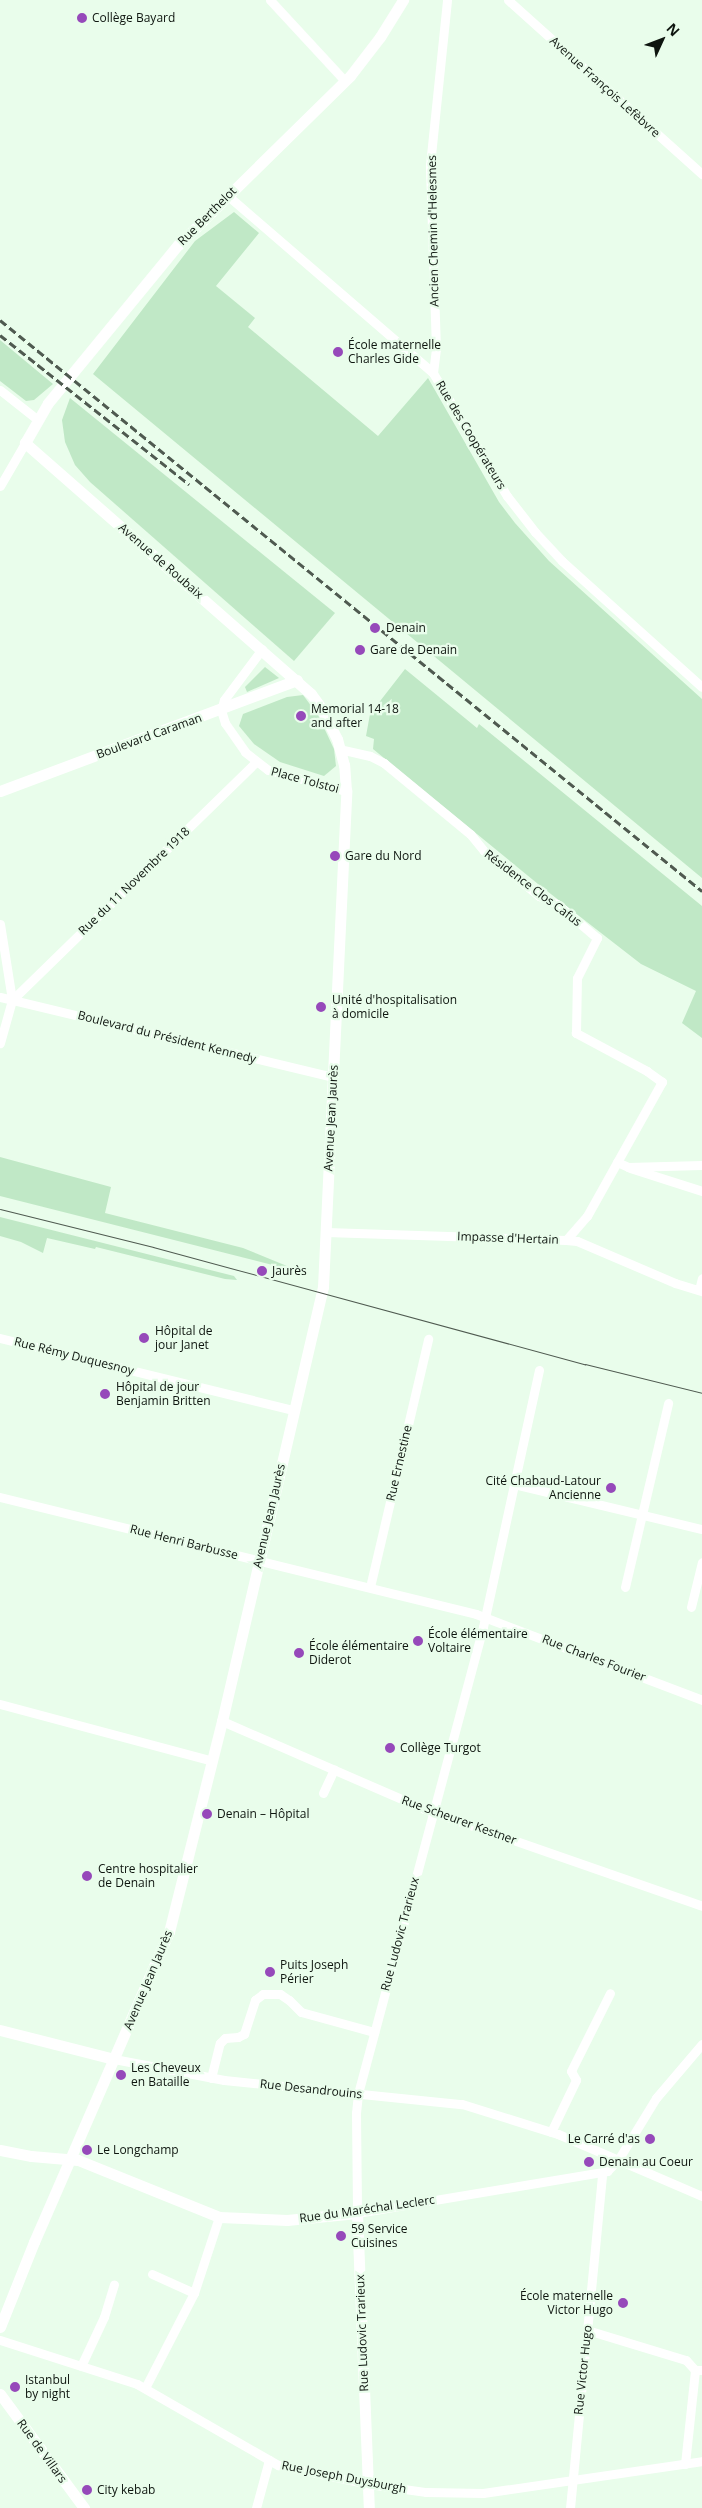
<!DOCTYPE html>
<meta charset="utf-8">
<style>
body{margin:0}
#map{position:relative;width:702px;height:2508px;overflow:hidden;background:#e9fdeb;font-family:"Open Sans",sans-serif}
div>[style]{position:absolute}
.green>*{inset:0;background:#c0e8c6}
.minor>*{height:9px;margin:-4.5px;padding:0 4.5px;transform-origin:4.5px;border-radius:4.5px;background:#fff}
.tertiary>*{height:11px;margin:-5.5px;padding:0 5.5px;transform-origin:5.5px;border-radius:5.5px;background:#fff}
.tram>*{height:1px;margin:-0.5px;padding:0 0.5px;transform-origin:0.5px;border-radius:0.5px;background:#4f5a50}
.rail>*{height:3px;margin-top:-1.5px;transform-origin:0;background:repeating-linear-gradient(90deg,#4f5a50 0 8px,transparent 0 12px)}
.dots>*{width:14px;height:14px;translate:-50% -50%;box-sizing:border-box;border:2px solid #e9fdeb;border-radius:50%}
span{translate:-50% -50%;white-space:nowrap;text-align:center;line-height:1.15;-webkit-text-stroke:4.5px #e9fdeb;paint-order:stroke}
.poi-label{font-size:12px;color:#0e150f}
.left{translate:0 -50%;text-align:left}
.right{translate:-100% -50%;text-align:right}
.street-label{font-size:12px;color:#0e150f}
.north{position:absolute;left:637px;top:15px;width:50px;height:50px;-webkit-text-stroke:4px #e9fdeb;paint-order:stroke;rotate:47deg;font-size:14px;font-weight:700;line-height:20px;text-align:center;color:#0e150f}
.north::after{content:'';display:block;margin:auto;width:18px;height:22px;background:#0e150f;clip-path:polygon(50% 0,100% 100%,50% 72%,0 100%)}
</style>
<div id="map">
<div class="green">
<div style="clip-path:polygon(234px 212px,259px 233px,216px 286px,255px 318px,248px 327px,378px 436px,428px 378px,499px 502px,515px 523px,549px 561px,702px 699px,702px 878px,93px 374px,195px 241px)"></div>
<div style="clip-path:polygon(0 340px,53px 384px,34px 400px,26px 401px,0 381px)"></div>
<div style="clip-path:polygon(70px 398px,335px 613px,294px 661px,90px 482px,75px 465px,65px 442px,62px 420px)"></div>
<div style="clip-path:polygon(265px 667px,279px 678px,247px 692px,245px 687px)"></div>
<div style="clip-path:polygon(405px 669px,477px 728px,479px 724px,702px 906px,702px 1038px,682px 1023px,696px 991px,641px 964px,538px 884px,373px 749px,374px 739px,366px 736px,370px 714px)"></div>
<div style="clip-path:polygon(303px 695px,318px 715px,334px 749px,336px 766px,324px 776px,280px 762px,254px 744px,239px 726px,243px 714px,287px 697px)"></div>
<div style="clip-path:polygon(0 1157px,111px 1187px,105px 1213px,243px 1248px,304px 1273px,0 1196px)"></div>
<div style="clip-path:polygon(0 1217px,234px 1276px,237px 1280px,225px 1279px,96px 1247px,95px 1249px,47px 1238px,43px 1253px,21px 1242px,0 1236px)"></div>
</div>
<div class="minor">
<div style="left:270px;top:0;width:110px;rotate:47.2deg"></div>
<div style="left:508px;top:0;width:261px;rotate:41.9deg"></div>
<div style="left:227px;top:195px;width:272px;rotate:40.8deg"></div>
<div style="left:433px;top:373px;width:144px;rotate:59deg"></div>
<div style="left:507px;top:496px;width:46px;rotate:52.1deg"></div>
<div style="left:535px;top:532px;width:40px;rotate:47deg"></div>
<div style="left:562px;top:561px;width:188px;rotate:42deg"></div>
<div style="left:433px;top:373px;width:24px;rotate:-83deg"></div>
<div style="left:436px;top:349px;width:184px;rotate:-91.9deg"></div>
<div style="left:430px;top:165px;width:166px;rotate:-84.1deg"></div>
<div style="left:0;top:390px;width:48px;rotate:38.3deg"></div>
<div style="left:0;top:486px;width:50px;rotate:-59.8deg"></div>
<div style="left:262px;top:649px;width:64px;rotate:126.7deg"></div>
<div style="left:224px;top:700px;width:10px;rotate:107deg"></div>
<div style="left:221px;top:710px;width:14px;rotate:73deg"></div>
<div style="left:225px;top:723px;width:35px;rotate:55deg"></div>
<div style="left:245px;top:752px;width:29px;rotate:38deg"></div>
<div style="left:268px;top:770px;width:81px;rotate:15.1deg"></div>
<div style="left:0;top:924px;width:77px;rotate:81deg"></div>
<div style="left:12px;top:1000px;width:45px;rotate:105.6deg"></div>
<div style="left:0;top:997px;width:342px;rotate:13.5deg"></div>
<div style="left:12px;top:1000px;width:341px;rotate:-44.3deg"></div>
<div style="left:617px;top:1162px;width:12px;rotate:24deg"></div>
<div style="left:628px;top:1167px;width:74px;rotate:-1.5deg"></div>
<div style="left:630px;top:1168px;width:76px;rotate:17.7deg"></div>
<div style="left:326px;top:1232px;width:240px;rotate:1.9deg"></div>
<div style="left:566px;top:1240px;width:32px;rotate:-49deg"></div>
<div style="left:587px;top:1216px;width:154px;rotate:-60.8deg"></div>
<div style="left:662px;top:1082px;width:19px;rotate:-144deg"></div>
<div style="left:647px;top:1071px;width:81px;rotate:-151.8deg"></div>
<div style="left:576px;top:1033px;width:55px;rotate:-89deg"></div>
<div style="left:577px;top:978px;width:45px;rotate:-63.4deg"></div>
<div style="left:597px;top:938px;width:52px;rotate:-139.6deg"></div>
<div style="left:557px;top:904px;width:20px;rotate:-156deg"></div>
<div style="left:539px;top:896px;width:71px;rotate:-140.7deg"></div>
<div style="left:484px;top:851px;width:22px;rotate:-129deg"></div>
<div style="left:470px;top:834px;width:112px;rotate:-140.5deg"></div>
<div style="left:384px;top:763px;width:16px;rotate:-153deg"></div>
<div style="left:370px;top:756px;width:31px;rotate:-167deg"></div>
<div style="left:566px;top:1240px;width:11px;rotate:5deg"></div>
<div style="left:577px;top:1241px;width:107px;rotate:23.2deg"></div>
<div style="left:675px;top:1283px;width:28px;rotate:17deg"></div>
<div style="left:699px;top:1290px;width:12px;rotate:-76deg"></div>
<div style="left:0;top:1338px;width:302px;rotate:13.8deg"></div>
<div style="left:539px;top:1370px;width:263px;rotate:102.3deg"></div>
<div style="left:483px;top:1627px;width:483px;rotate:105deg"></div>
<div style="left:358px;top:2094px;width:19px;rotate:96deg"></div>
<div style="left:356px;top:2113px;width:100px;rotate:89.4deg"></div>
<div style="left:357px;top:2213px;width:254px;rotate:-9.5deg"></div>
<div style="left:607px;top:2171px;width:16px;rotate:-45deg"></div>
<div style="left:618px;top:2160px;width:73px;rotate:-58.5deg"></div>
<div style="left:656px;top:2098px;width:71px;rotate:-49.6deg"></div>
<div style="left:514px;top:1484px;width:193px;rotate:13.5deg"></div>
<div style="left:0;top:1497px;width:490px;rotate:13.8deg"></div>
<div style="left:476px;top:1614px;width:242px;rotate:20.8deg"></div>
<div style="left:370px;top:1587px;width:255px;rotate:-76.8deg"></div>
<div style="left:625px;top:1587px;width:189px;rotate:-76.8deg"></div>
<div style="left:691px;top:1607px;width:46px;rotate:-76.3deg"></div>
<div style="left:0;top:1704px;width:220px;rotate:15deg"></div>
<div style="left:222px;top:1721px;width:220px;rotate:23.5deg"></div>
<div style="left:424px;top:1809px;width:294px;rotate:19.2deg"></div>
<div style="left:323px;top:1793px;width:26px;rotate:-65deg"></div>
<div style="left:114px;top:2059px;width:112px;rotate:10.8deg"></div>
<div style="left:224px;top:2080px;width:239px;rotate:5.8deg"></div>
<div style="left:462px;top:2104px;width:101px;rotate:17.4deg"></div>
<div style="left:558px;top:2134px;width:157px;rotate:23.3deg"></div>
<div style="left:211px;top:2078px;width:36px;rotate:-76deg"></div>
<div style="left:220px;top:2043px;width:7px;rotate:-45deg"></div>
<div style="left:225px;top:2038px;width:13px;rotate:-4deg"></div>
<div style="left:238px;top:2037px;width:7px;rotate:-27deg"></div>
<div style="left:244px;top:2034px;width:36px;rotate:-72deg"></div>
<div style="left:255px;top:2000px;width:10px;rotate:-37deg"></div>
<div style="left:263px;top:1994px;width:17px"></div>
<div style="left:280px;top:1994px;width:11px;rotate:34deg"></div>
<div style="left:289px;top:2000px;width:17px;rotate:45deg"></div>
<div style="left:301px;top:2012px;width:76px;rotate:15.3deg"></div>
<div style="left:551px;top:2132px;width:58px;rotate:-64.3deg"></div>
<div style="left:576px;top:2080px;width:10px;rotate:-119deg"></div>
<div style="left:571px;top:2071px;width:87px;rotate:-63.4deg"></div>
<div style="left:152px;top:2274px;width:46px;rotate:24.3deg"></div>
<div style="left:587px;top:2330px;width:103px;rotate:16.9deg"></div>
<div style="left:686px;top:2360px;width:13px;rotate:48deg"></div>
<div style="left:0;top:2340px;width:144px;rotate:17.8deg"></div>
<div style="left:137px;top:2384px;width:163px;rotate:29.9deg"></div>
<div style="left:278px;top:2465px;width:92px;rotate:11.9deg"></div>
<div style="left:368px;top:2484px;width:59px;rotate:7.9deg"></div>
<div style="left:426px;top:2492px;width:57px;rotate:1deg"></div>
<div style="left:483px;top:2493px;width:221px;rotate:-8.3deg"></div>
<div style="left:81px;top:2366px;width:54px;rotate:-64.9deg"></div>
<div style="left:104px;top:2317px;width:34px;rotate:-73deg"></div>
<div style="left:145px;top:2388px;width:107px;rotate:-62.7deg"></div>
<div style="left:194px;top:2293px;width:80px;rotate:-71.8deg"></div>
<div style="left:685px;top:2464px;width:95px;rotate:-83.9deg"></div>
<div style="left:695px;top:2370px;width:7px"></div>
<div style="left:256px;top:2508px;width:50px;rotate:-74.8deg"></div>
<div style="left:570px;top:2508px;width:337px;rotate:-84.5deg"></div>
</div>
<div class="tertiary">
<div style="left:0;top:791px;width:317px;rotate:-20.5deg"></div>
<div style="left:0;top:2030px;width:118px;rotate:14.3deg"></div>
<div style="left:0;top:2150px;width:32px;rotate:11deg"></div>
<div style="left:31px;top:2156px;width:47px;rotate:4.9deg"></div>
<div style="left:78px;top:2160px;width:152px;rotate:22deg"></div>
<div style="left:219px;top:2217px;width:68px;rotate:2.5deg"></div>
<div style="left:287px;top:2220px;width:70px;rotate:-5.7deg"></div>
<div style="left:357px;top:2213px;width:295px;rotate:87.7deg"></div>
<div style="left:0;top:2327px;width:92px;rotate:-68.2deg"></div>
<div style="left:34px;top:2242px;width:338px;rotate:-66.5deg"></div>
<div style="left:169px;top:1932px;width:218px;rotate:-75.9deg"></div>
<div style="left:222px;top:1721px;width:446px;rotate:-76.9deg"></div>
<div style="left:323px;top:1287px;width:497px;rotate:-87.3deg"></div>
<div style="left:346px;top:791px;width:26px;rotate:-94deg"></div>
<div style="left:344px;top:765px;width:27px;rotate:-105deg"></div>
<div style="left:337px;top:739px;width:34px;rotate:-117deg"></div>
<div style="left:322px;top:709px;width:19px;rotate:-126deg"></div>
<div style="left:311px;top:694px;width:381px;rotate:-138.7deg"></div>
<div style="left:25px;top:443px;width:46px;rotate:-60.1deg"></div>
<div style="left:48px;top:403px;width:205px;rotate:-50.6deg"></div>
<div style="left:178px;top:245px;width:241px;rotate:-44.5deg"></div>
<div style="left:350px;top:76px;width:49px;rotate:-52.4deg"></div>
<div style="left:380px;top:37px;width:44px;rotate:-58.1deg"></div>
<div style="left:0;top:2394px;width:142px;rotate:53.6deg"></div>
</div>
<div class="tram">
<div style="left:0;top:1209px;width:158px;rotate:13.9deg"></div>
<div style="left:153px;top:1247px;width:448px;rotate:15.2deg"></div>
<div style="left:585px;top:1364px;width:121px;rotate:13.9deg"></div>
</div>
<div class="rail">
<div style="left:0;top:320px;width:905px;rotate:39.12deg"></div>
<div style="left:0;top:335px;width:241px;rotate:38.3deg"></div>
</div>
<div class="dots">
<div style="left:82px;top:18px;background:#9649ba"></div>
<div style="left:338px;top:352px;background:#9649ba"></div>
<div style="left:375px;top:628px;background:#9649ba"></div>
<div style="left:360px;top:650px;background:#9649ba"></div>
<div style="left:301px;top:716px;background:#9649ba"></div>
<div style="left:335px;top:856px;background:#9649ba"></div>
<div style="left:321px;top:1007px;background:#9649ba"></div>
<div style="left:262px;top:1271px;background:#9649ba"></div>
<div style="left:144px;top:1338px;background:#9649ba"></div>
<div style="left:105px;top:1394px;background:#9649ba"></div>
<div style="left:611px;top:1488px;background:#9649ba"></div>
<div style="left:418px;top:1641px;background:#9649ba"></div>
<div style="left:299px;top:1653px;background:#9649ba"></div>
<div style="left:390px;top:1748px;background:#9649ba"></div>
<div style="left:207px;top:1814px;background:#9649ba"></div>
<div style="left:87px;top:1876px;background:#9649ba"></div>
<div style="left:270px;top:1972px;background:#9649ba"></div>
<div style="left:121px;top:2075px;background:#9649ba"></div>
<div style="left:650px;top:2139px;background:#9649ba"></div>
<div style="left:87px;top:2150px;background:#9649ba"></div>
<div style="left:589px;top:2162px;background:#9649ba"></div>
<div style="left:341px;top:2236px;background:#9649ba"></div>
<div style="left:623px;top:2303px;background:#9649ba"></div>
<div style="left:15px;top:2387px;background:#9649ba"></div>
<div style="left:87px;top:2490px;background:#9649ba"></div>
</div>
<div class="poi-label">
<span class="left" style="left:92px;top:18px">Collège Bayard</span>
<span class="left" style="left:348px;top:352px">École maternelle<br>Charles Gide</span>
<span class="left" style="left:386px;top:628px">Denain</span>
<span class="left" style="left:370px;top:650px">Gare de Denain</span>
<span class="left" style="left:311px;top:716px">Memorial 14-18<br>and after</span>
<span class="left" style="left:345px;top:856px">Gare du Nord</span>
<span class="left" style="left:332px;top:1007px">Unité d'hospitalisation<br>à domicile</span>
<span class="left" style="left:272px;top:1271px">Jaurès</span>
<span class="left" style="left:155px;top:1338px">Hôpital de<br>jour Janet</span>
<span class="left" style="left:116px;top:1394px">Hôpital de jour<br>Benjamin Britten</span>
<span class="right" style="left:601px;top:1488px">Cité Chabaud-Latour<br>Ancienne</span>
<span class="left" style="left:428px;top:1641px">École élémentaire<br>Voltaire</span>
<span class="left" style="left:309px;top:1653px">École élémentaire<br>Diderot</span>
<span class="left" style="left:400px;top:1748px">Collège Turgot</span>
<span class="left" style="left:217px;top:1814px">Denain – Hôpital</span>
<span class="left" style="left:98px;top:1876px">Centre hospitalier<br>de Denain</span>
<span class="left" style="left:280px;top:1972px">Puits Joseph<br>Périer</span>
<span class="left" style="left:131px;top:2075px">Les Cheveux<br>en Bataille</span>
<span class="right" style="left:640px;top:2139px">Le Carré d'as</span>
<span class="left" style="left:97px;top:2150px">Le Longchamp</span>
<span class="left" style="left:599px;top:2162px">Denain au Coeur</span>
<span class="left" style="left:351px;top:2236px">59 Service<br>Cuisines</span>
<span class="right" style="left:613px;top:2303px">École maternelle<br>Victor Hugo</span>
<span class="left" style="left:25px;top:2387px">Istanbul<br>by night</span>
<span class="left" style="left:97px;top:2490px">City kebab</span>
</div>
<div class="street-label">
<span style="left:605px;top:87px;rotate:42deg">Avenue François Lefèbvre</span>
<span style="left:207px;top:216px;rotate:-45deg">Rue Berthelot</span>
<span style="left:433px;top:231px;rotate:-91deg">Ancien Chemin d'Helesmes</span>
<span style="left:471px;top:435px;rotate:59deg">Rue des Coopérateurs</span>
<span style="left:161px;top:561px;rotate:41deg">Avenue de Roubaix</span>
<span style="left:149px;top:736px;rotate:-20deg">Boulevard Caraman</span>
<span style="left:305px;top:780px;rotate:15deg">Place Tolstoi</span>
<span style="left:134px;top:881px;rotate:-44deg">Rue du 11 Novembre 1918</span>
<span style="left:533px;top:888px;rotate:37deg">Résidence Clos Cafus</span>
<span style="left:167px;top:1037px;rotate:14deg">Boulevard du Président Kennedy</span>
<span style="left:331px;top:1118px;rotate:-87deg">Avenue Jean Jaurès</span>
<span style="left:508px;top:1238px;rotate:2deg">Impasse d'Hertain</span>
<span style="left:74px;top:1356px;rotate:14deg">Rue Rémy Duquesnoy</span>
<span style="left:399px;top:1463px;rotate:-77deg">Rue Ernestine</span>
<span style="left:269px;top:1516px;rotate:-77deg">Avenue Jean Jaurès</span>
<span style="left:184px;top:1542px;rotate:14deg">Rue Henri Barbusse</span>
<span style="left:594px;top:1658px;rotate:21deg">Rue Charles Fourier</span>
<span style="left:459px;top:1820px;rotate:20deg">Rue Scheurer Kestner</span>
<span style="left:400px;top:1934px;rotate:-75deg">Rue Ludovic Trarieux</span>
<span style="left:148px;top:1980px;rotate:-67deg">Avenue Jean Jaurès</span>
<span style="left:311px;top:2089px;rotate:6deg">Rue Desandrouins</span>
<span style="left:367px;top:2209px;rotate:-8deg">Rue du Maréchal Leclerc</span>
<span style="left:362px;top:2333px;rotate:-92deg">Rue Ludovic Trarieux</span>
<span style="left:583px;top:2370px;rotate:-84deg">Rue Victor Hugo</span>
<span style="left:42px;top:2451px;rotate:54deg">Rue de Villars</span>
<span style="left:344px;top:2477px;rotate:11deg">Rue Joseph Duysburgh</span>
</div>
<div class="north">N</div>
</div>
